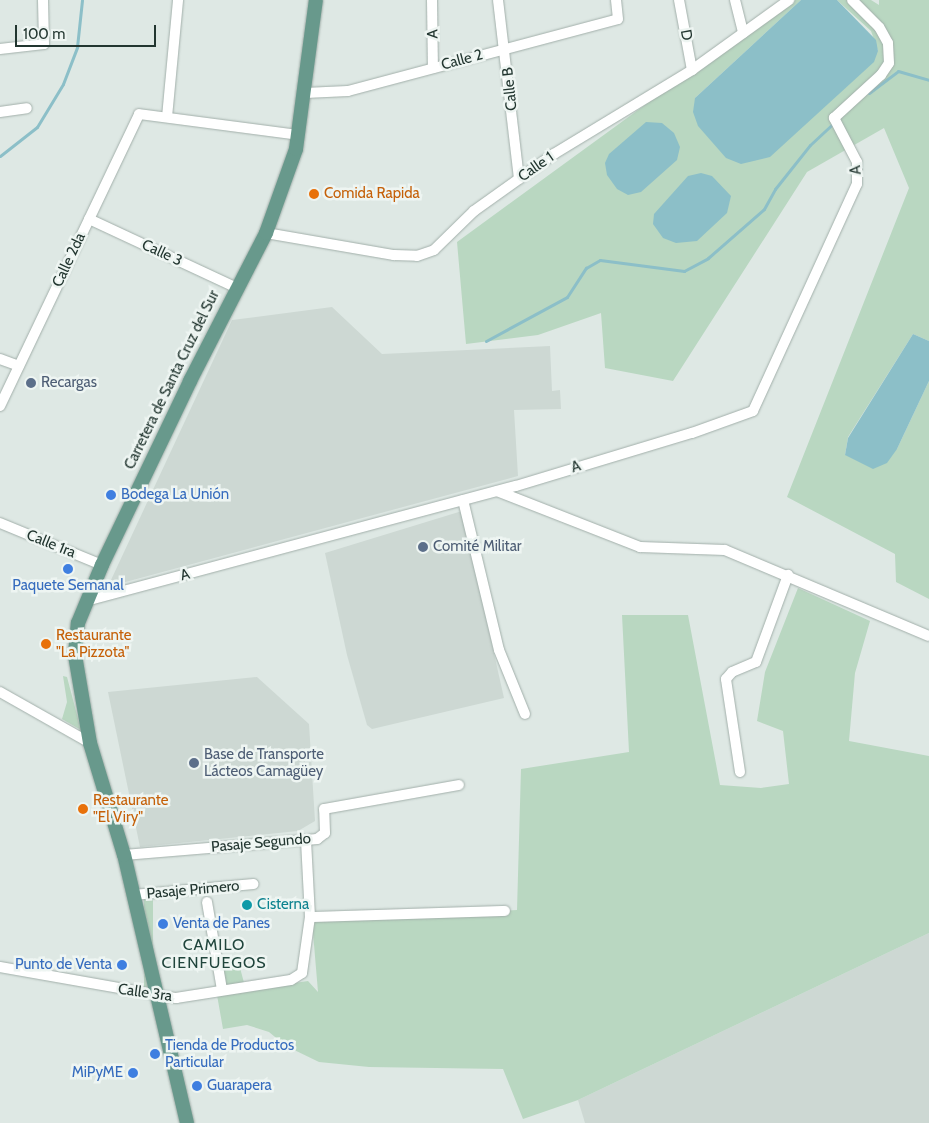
<!DOCTYPE html>
<meta charset="utf-8">
<style>
body{margin:0}
#map{position:relative;width:929px;height:1123px;overflow:hidden;background:#dee8e4;font-family:Cabin,sans-serif}
div>[style]{position:absolute}
.built>*{inset:0;background:#cdd8d3}
.green>*{inset:0;background:#b9d7c1;transform-origin:0 0}
.water>*{inset:0;background:#8cbfc8}
.stream>*{height:3px;margin:-1.5px;padding:0 1.5px;transform-origin:1.5px;border-radius:1.5px;background:#8cbfc8}
.roads{filter:drop-shadow(0 0 1px #a2afaa) drop-shadow(0 0 1px #a2afaa)}
.minor>*{height:10px;margin:-5px;padding:0 5px;transform-origin:5px;border-radius:5px;background:#fff}
.major>*{height:14px;margin:-7px;padding:0 7px;transform-origin:7px;border-radius:7px;background:#68998c}
.dots>*{width:14px;height:14px;translate:-50% -50%;box-sizing:border-box;border:2px solid #eef5f2;border-radius:50%}
span{translate:-50% -50%;white-space:nowrap;text-align:center;line-height:1.15;-webkit-text-stroke:5px #eef5f2;paint-order:stroke}
.street-label{font-size:15px;color:#223630}
.food-label{font-size:15px;color:#c56008}
.left{translate:0 -50%;text-align:left}
.service-label{font-size:15px;color:#4e5e75}
.shop-label{font-size:15px;color:#366cbe}
.right{translate:-100% -50%;text-align:right}
.culture-label{font-size:15px;color:#0d838f}
.neighbourhood-label{font-size:16px;color:#20453c;letter-spacing:1px}
.scale{position:absolute;left:15px;top:25px;width:141px;height:22px;box-sizing:border-box;border:2px solid #223630;border-top:0;padding-left:6px;font-size:15px;line-height:18px;white-space:nowrap;color:#223630;-webkit-text-stroke:4px #eef5f2;paint-order:stroke}
</style>
<div id="map">
<div class="built">
<div style="clip-path:polygon(332px 307px,382px 354px,550px 346px,552px 391px,560px 390px,561px 409px,514px 410px,518px 476px,118px 584px,111px 580px,232px 320px)"></div>
<div style="clip-path:polygon(462px 511px,504px 698px,372px 729px,367px 725px,347px 655px,325px 553px)"></div>
<div style="clip-path:polygon(257px 677px,309px 724px,315px 821px,298px 831px,140px 847px,108px 692px)"></div>
<div style="clip-path:polygon(929px 933px,929px 1123px,585px 1123px,578px 1100px)"></div>
</div>
<div class="green">
<div style="clip-path:polygon(789px 0,801px 0,695px 98px,878px 51px,871px 31px,837px 0,871px 0,879px 5px,879px 0,929px 0,929px 341px,913px 334px,848px 437px,845px 455px,897px 449px,929px 381px,929px 599px,896px 582px,895px 554px,787px 497px,909px 188px,884px 128px,807px 172px,673px 381px,605px 368px,601px 313px,538px 335px,466px 344px,457px 242px)"></div>
<div style="clip-path:polygon(798px 588px,870px 621px,855px 673px,849px 741px,929px 756px,929px 933px,578px 1100px,523px 1119px,503px 1069px,369px 1067px,319px 1062px,286px 1046px,269px 1032px,247px 1025px,223px 1029px,217px 995px,308px 981px,318px 992px,312px 921px,517px 910px,521px 769px,629px 752px,622px 615px,688px 615px,720px 785px,761px 788px,789px 784px,783px 731px,757px 721px,765px 672px)"></div>
<div style="clip-path:polygon(63px 676px,67px 677px,81px 730px,62px 719px,67px 702px)"></div>
<div style="left:144px;top:895px;width:9px;height:100px"></div>
<div style="left:239px;top:964px;width:24px;height:21px;rotate:75deg"></div>
</div>
<div class="water">
<div style="clip-path:polygon(801px 0,837px 0,876px 40px,878px 51px,874px 62px,770px 157px,741px 164px,726px 158px,698px 126px,693px 112px,695px 98px)"></div>
<div style="clip-path:polygon(646px 122px,662px 123px,674px 133px,680px 147px,677px 160px,641px 192px,628px 195px,617px 189px,607px 175px,605px 163px,609px 154px)"></div>
<div style="clip-path:polygon(701px 173px,712px 176px,731px 196px,727px 213px,697px 241px,676px 243px,663px 238px,653px 224px,654px 214px,688px 176px)"></div>
<div style="clip-path:polygon(913px 334px,929px 341px,929px 381px,897px 449px,887px 463px,873px 469px,845px 455px,848px 438px)"></div>
</div>
<div class="stream">
<div style="left:869px;top:93px;width:36px;rotate:-37deg"></div>
<div style="left:898px;top:71px;width:32px;rotate:16deg"></div>
<div style="left:0;top:156px;width:47px;rotate:-38.1deg"></div>
<div style="left:37px;top:127px;width:50px;rotate:-58.8deg"></div>
<div style="left:63px;top:84px;width:40px;rotate:-69deg"></div>
<div style="left:77px;top:47px;width:47px;rotate:-83.9deg"></div>
<div style="left:486px;top:341px;width:92px;rotate:-28.5deg"></div>
<div style="left:567px;top:297px;width:35px;rotate:-57deg"></div>
<div style="left:586px;top:268px;width:16px;rotate:-30deg"></div>
<div style="left:600px;top:260px;width:85px;rotate:7.5deg"></div>
<div style="left:684px;top:271px;width:27px;rotate:-28deg"></div>
<div style="left:708px;top:258px;width:74px;rotate:-41.2deg"></div>
<div style="left:764px;top:209px;width:23px;rotate:-61deg"></div>
<div style="left:775px;top:189px;width:56px;rotate:-51.5deg"></div>
<div style="left:810px;top:145px;width:33px;rotate:-43deg"></div>
</div>
<div class="roads">
<div class="minor">
<div style="left:432px;top:0;width:68px;rotate:89.2deg"></div>
<div style="left:498px;top:0;width:180px;rotate:83.3deg"></div>
<div style="left:679px;top:0;width:71px;rotate:79.5deg"></div>
<div style="left:735px;top:0;width:34px;rotate:76deg"></div>
<div style="left:0;top:49px;width:44px;rotate:-6.5deg"></div>
<div style="left:44px;top:44px;width:44px;rotate:-91.3deg"></div>
<div style="left:305px;top:93px;width:43px;rotate:-2.7deg"></div>
<div style="left:348px;top:91px;width:279px;rotate:-14.9deg"></div>
<div style="left:618px;top:19px;width:19px;rotate:-96deg"></div>
<div style="left:0;top:112px;width:27px;rotate:-8deg"></div>
<div style="left:167px;top:117px;width:118px;rotate:-84.6deg"></div>
<div style="left:89px;top:219px;width:161px;rotate:25deg"></div>
<div style="left:266px;top:233px;width:130px;rotate:9.8deg"></div>
<div style="left:394px;top:255px;width:23px;rotate:2deg"></div>
<div style="left:417px;top:256px;width:18px;rotate:-19deg"></div>
<div style="left:434px;top:250px;width:56px;rotate:-44.3deg"></div>
<div style="left:474px;top:211px;width:98px;rotate:-35.5deg"></div>
<div style="left:554px;top:154px;width:162px;rotate:-31.3deg"></div>
<div style="left:692px;top:70px;width:120px;rotate:-35.8deg"></div>
<div style="left:0;top:359px;width:20px;rotate:20deg"></div>
<div style="left:0;top:406px;width:323px;rotate:-64.5deg"></div>
<div style="left:139px;top:114px;width:161px;rotate:7.5deg"></div>
<div style="left:497px;top:491px;width:154px;rotate:21.4deg"></div>
<div style="left:640px;top:547px;width:85px;rotate:2deg"></div>
<div style="left:725px;top:550px;width:221px;rotate:22.9deg"></div>
<div style="left:463px;top:500px;width:154px;rotate:76.5deg"></div>
<div style="left:499px;top:650px;width:69px;rotate:67.9deg"></div>
<div style="left:0;top:523px;width:110px;rotate:22.4deg"></div>
<div style="left:86px;top:601px;width:445px;rotate:-15deg"></div>
<div style="left:516px;top:486px;width:184px;rotate:-16.8deg"></div>
<div style="left:692px;top:433px;width:65px;rotate:-19.8deg"></div>
<div style="left:753px;top:411px;width:250px;rotate:-65.4deg"></div>
<div style="left:857px;top:184px;width:22px;rotate:-90deg"></div>
<div style="left:857px;top:162px;width:50px;rotate:-117.6deg"></div>
<div style="left:834px;top:118px;width:64px;rotate:-42.5deg"></div>
<div style="left:881px;top:75px;width:14px;rotate:-56deg"></div>
<div style="left:889px;top:63px;width:20px;rotate:-93deg"></div>
<div style="left:888px;top:43px;width:18px;rotate:-119deg"></div>
<div style="left:879px;top:27px;width:38px;rotate:-135deg"></div>
<div style="left:0;top:692px;width:103px;rotate:29.5deg"></div>
<div style="left:740px;top:772px;width:94px;rotate:-98.6deg"></div>
<div style="left:726px;top:679px;width:9px;rotate:-49deg"></div>
<div style="left:732px;top:672px;width:26px;rotate:-23deg"></div>
<div style="left:756px;top:662px;width:93px;rotate:-69.8deg"></div>
<div style="left:124px;top:855px;width:194px;rotate:-4.7deg"></div>
<div style="left:317px;top:839px;width:10px;rotate:-37deg"></div>
<div style="left:325px;top:833px;width:24px;rotate:-92deg"></div>
<div style="left:324px;top:809px;width:137px;rotate:-10.1deg"></div>
<div style="left:133px;top:895px;width:121px;rotate:-5.2deg"></div>
<div style="left:207px;top:902px;width:89px;rotate:80.3deg"></div>
<div style="left:310px;top:917px;width:195px;rotate:-1.8deg"></div>
<div style="left:0;top:967px;width:179px;rotate:10deg"></div>
<div style="left:176px;top:998px;width:116px;rotate:-8.9deg"></div>
<div style="left:291px;top:980px;width:13px;rotate:-32deg"></div>
<div style="left:302px;top:973px;width:57px;rotate:-81.9deg"></div>
<div style="left:310px;top:917px;width:77px;rotate:-93deg"></div>
</div>
<div class="major">
<div style="left:187px;top:1123px;width:275px;rotate:-103.2deg"></div>
<div style="left:124px;top:855px;width:117px;rotate:-106.9deg"></div>
<div style="left:90px;top:743px;width:89px;rotate:-99.7deg"></div>
<div style="left:75px;top:655px;width:32px;rotate:-85deg"></div>
<div style="left:78px;top:623px;width:63px;rotate:-67.5deg"></div>
<div style="left:102px;top:565px;width:204px;rotate:-64.4deg"></div>
<div style="left:190px;top:381px;width:166px;rotate:-62.8deg"></div>
<div style="left:266px;top:233px;width:89px;rotate:-70.3deg"></div>
<div style="left:296px;top:149px;width:150px;rotate:-82.4deg"></div>
</div>
</div>
<div class="dots">
<div style="left:314px;top:194px;background:#e8710a"></div>
<div style="left:31px;top:383px;background:#5c6f8a"></div>
<div style="left:111px;top:495px;background:#3f7fe0"></div>
<div style="left:423px;top:547px;background:#5c6f8a"></div>
<div style="left:68px;top:569px;background:#3f7fe0"></div>
<div style="left:46px;top:644px;background:#e8710a"></div>
<div style="left:194px;top:763px;background:#5c6f8a"></div>
<div style="left:83px;top:809px;background:#e8710a"></div>
<div style="left:247px;top:905px;background:#0f9aa8"></div>
<div style="left:163px;top:924px;background:#3f7fe0"></div>
<div style="left:122px;top:965px;background:#3f7fe0"></div>
<div style="left:155px;top:1054px;background:#3f7fe0"></div>
<div style="left:133px;top:1073px;background:#3f7fe0"></div>
<div style="left:197px;top:1086px;background:#3f7fe0"></div>
</div>
<div class="street-label">
<span style="left:433px;top:34px;rotate:-91deg">A</span>
<span style="left:686px;top:35px;rotate:80deg">D</span>
<span style="left:462px;top:60px;rotate:-15deg">Calle 2</span>
<span style="left:510px;top:89px;rotate:-96deg">Calle B</span>
<span style="left:536px;top:167px;rotate:-35deg">Calle 1</span>
<span style="left:856px;top:170px;rotate:-95deg">A</span>
<span style="left:162px;top:253px;rotate:25deg">Calle 3</span>
<span style="left:69px;top:260px;rotate:-65deg">Calle 2da</span>
<span style="left:172px;top:380px;rotate:-64deg">Carretera de Santa Cruz del Sur</span>
<span style="left:576px;top:467px;rotate:-17deg">A</span>
<span style="left:51px;top:544px;rotate:22deg">Calle 1ra</span>
<span style="left:185px;top:575px;rotate:-15deg">A</span>
<span style="left:261px;top:843px;rotate:-5deg">Pasaje Segundo</span>
<span style="left:193px;top:890px;rotate:-5deg">Pasaje Primero</span>
<span style="left:145px;top:993px;rotate:8deg">Calle 3ra</span>
</div>
<div class="food-label">
<span class="left" style="left:324px;top:194px">Comida Rapida</span>
<span class="left" style="left:56px;top:644px">Restaurante<br>"La Pizzota"</span>
<span class="left" style="left:93px;top:809px">Restaurante<br>"El Viry"</span>
</div>
<div class="service-label">
<span class="left" style="left:41px;top:383px">Recargas</span>
<span class="left" style="left:433px;top:547px">Comité Militar</span>
<span class="left" style="left:204px;top:763px">Base de Transporte<br>Lácteos Camagüey</span>
</div>
<div class="shop-label">
<span class="left" style="left:121px;top:495px">Bodega La Unión</span>
<span style="left:68px;top:586px">Paquete Semanal</span>
<span class="left" style="left:173px;top:924px">Venta de Panes</span>
<span class="right" style="left:112px;top:965px">Punto de Venta</span>
<span class="left" style="left:165px;top:1054px">Tienda de Productos<br>Particular</span>
<span class="right" style="left:123px;top:1073px">MiPyME</span>
<span class="left" style="left:207px;top:1086px">Guarapera</span>
</div>
<div class="culture-label">
<span class="left" style="left:257px;top:905px">Cisterna</span>
</div>
<div class="neighbourhood-label">
<span style="left:214px;top:954px">CAMILO<br>CIENFUEGOS</span>
</div>
<div class="scale">100 m</div>
</div>
